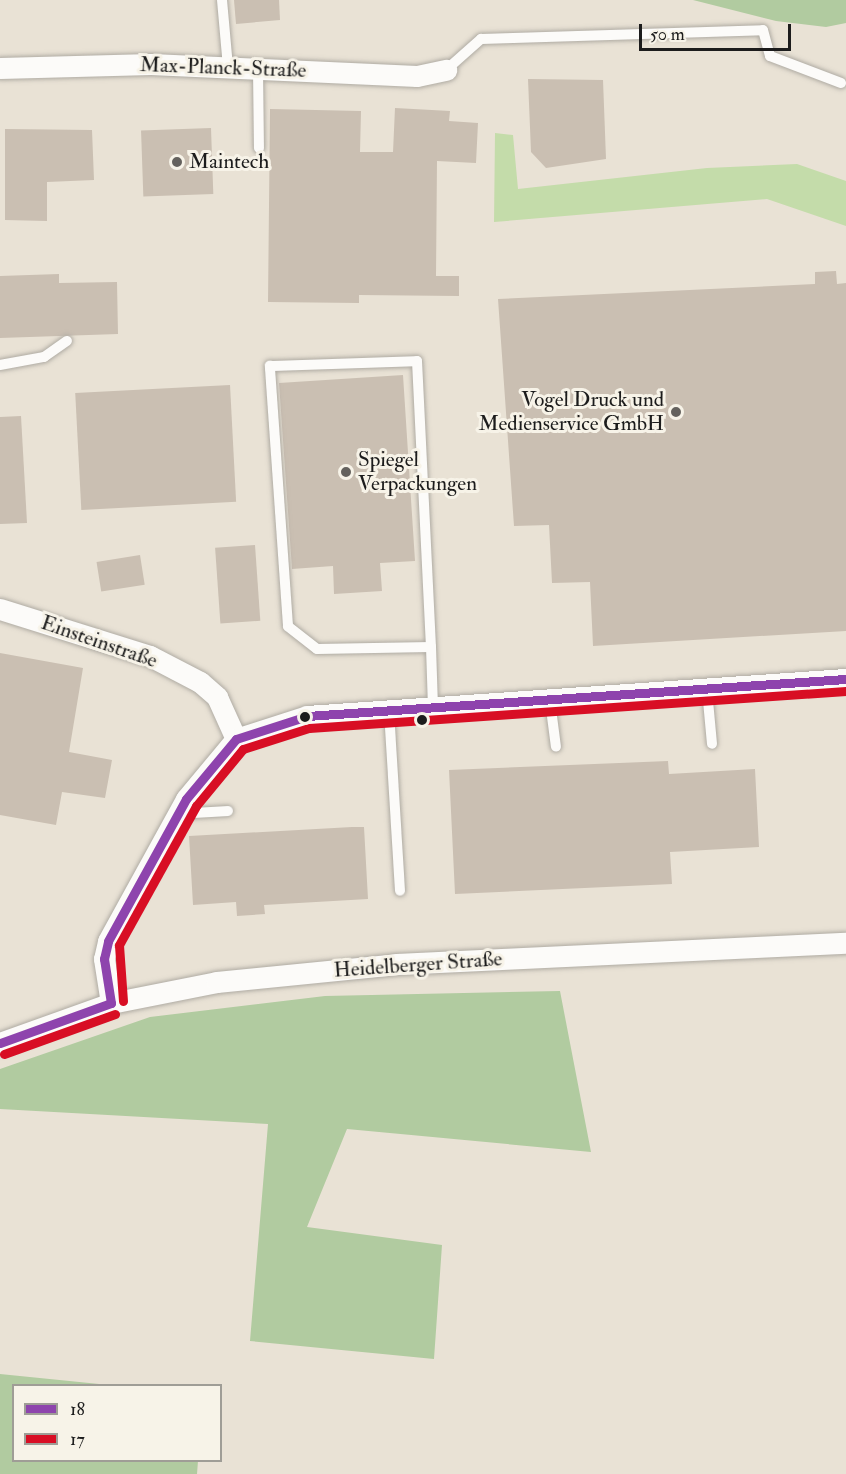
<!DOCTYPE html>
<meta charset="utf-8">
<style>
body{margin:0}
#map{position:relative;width:846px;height:1474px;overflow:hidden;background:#e9e2d5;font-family:"IM FELL Double Pica",serif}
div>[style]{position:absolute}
.green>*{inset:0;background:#c4dcaa}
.forest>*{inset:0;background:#b1cba0}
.building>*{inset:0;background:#cabfb2;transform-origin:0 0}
.roads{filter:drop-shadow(0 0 2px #afaba3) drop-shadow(0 0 2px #afaba3)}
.service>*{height:10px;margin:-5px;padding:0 5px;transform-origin:5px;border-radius:5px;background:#fcfbf9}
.minor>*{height:21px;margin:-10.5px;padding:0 10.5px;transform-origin:10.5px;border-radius:10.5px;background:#fcfbf9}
.bus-1>*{height:9px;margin:-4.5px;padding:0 4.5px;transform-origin:4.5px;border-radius:4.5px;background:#8e44ad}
.bus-2>*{height:9px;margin:-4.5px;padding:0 4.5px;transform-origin:4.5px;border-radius:4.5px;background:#d80e24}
.dots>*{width:16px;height:16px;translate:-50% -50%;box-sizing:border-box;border:3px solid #f7f3e8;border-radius:50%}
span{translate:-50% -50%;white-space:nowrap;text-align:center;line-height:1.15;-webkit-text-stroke:6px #f7f3e8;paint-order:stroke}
.street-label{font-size:21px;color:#1c1c1c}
.poi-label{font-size:21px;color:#1c1c1c}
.left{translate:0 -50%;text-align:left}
.right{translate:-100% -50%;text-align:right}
.legend{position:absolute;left:12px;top:1384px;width:210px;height:78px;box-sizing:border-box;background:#f7f3e8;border:2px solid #9f9d96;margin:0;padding:8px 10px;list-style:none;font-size:18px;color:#1c1c1c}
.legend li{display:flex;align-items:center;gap:12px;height:30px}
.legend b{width:30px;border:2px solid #9f9d96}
.scale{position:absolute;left:639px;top:24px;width:152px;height:27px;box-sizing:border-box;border:3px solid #1c1c1c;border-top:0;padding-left:8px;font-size:18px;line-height:21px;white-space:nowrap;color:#1c1c1c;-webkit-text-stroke:4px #f7f3e8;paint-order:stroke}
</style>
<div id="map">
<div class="green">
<div style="clip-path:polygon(495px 133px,513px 135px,518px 189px,707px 168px,797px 164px,846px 181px,846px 226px,767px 199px,494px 222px)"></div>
</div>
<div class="forest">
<div style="clip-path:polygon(693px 0,846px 0,846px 23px,826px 27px,776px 21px)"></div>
<div style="clip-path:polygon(560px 991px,591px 1152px,347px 1129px,307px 1227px,442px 1245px,434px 1359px,250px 1341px,268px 1124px,0 1109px,0 1069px,150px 1017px,325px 996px)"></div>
<div style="clip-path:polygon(0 1374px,109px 1385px,14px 1386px,14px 1460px,198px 1461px,197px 1474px,0 1474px)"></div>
</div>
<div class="building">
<div style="clip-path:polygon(234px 0,279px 0,280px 20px,236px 24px)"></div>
<div style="clip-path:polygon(528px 79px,603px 80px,606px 159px,546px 168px,531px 152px)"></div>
<div style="clip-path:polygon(395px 108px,450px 111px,449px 121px,478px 123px,476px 163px,437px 161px,436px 276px,459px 276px,459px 296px,359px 295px,359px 303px,268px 302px,270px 109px,361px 111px,360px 152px,393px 152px)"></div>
<div style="left:211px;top:128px;width:66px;height:70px;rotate:88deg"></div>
<div style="clip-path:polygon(5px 129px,92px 130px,94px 180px,47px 182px,47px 221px,5px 220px)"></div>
<div style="clip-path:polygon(836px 271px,837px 284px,846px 283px,846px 631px,593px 646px,590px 582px,552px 583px,549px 525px,514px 526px,498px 299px,815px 284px,815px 272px)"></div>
<div style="clip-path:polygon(59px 274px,59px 283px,117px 282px,118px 334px,0 338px,0 276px)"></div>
<div style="clip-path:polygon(403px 375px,415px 561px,380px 563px,382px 591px,334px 594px,333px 566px,292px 569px,279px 383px)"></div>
<div style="left:230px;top:385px;width:117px;height:155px;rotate:87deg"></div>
<div style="clip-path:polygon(21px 416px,27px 523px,0 524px,0 417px)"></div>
<div style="left:255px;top:545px;width:76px;height:40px;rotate:86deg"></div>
<div style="left:140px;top:555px;width:30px;height:44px;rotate:81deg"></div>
<div style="clip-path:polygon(0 653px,83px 668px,69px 752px,112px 760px,105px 798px,62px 792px,56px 825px,0 815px)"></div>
<div style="clip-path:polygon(668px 761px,669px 774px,755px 769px,759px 847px,670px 852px,672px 884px,455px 894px,449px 770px)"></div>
<div style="clip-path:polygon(352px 827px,364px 827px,368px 899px,264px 905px,265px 914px,237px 916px,236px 902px,193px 905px,189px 836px)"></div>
</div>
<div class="roads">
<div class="service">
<div style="left:222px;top:0;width:67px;rotate:84.9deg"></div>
<div style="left:258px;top:69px;width:79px;rotate:89.3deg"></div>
<div style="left:446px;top:70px;width:47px;rotate:-41.5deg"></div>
<div style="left:481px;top:39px;width:282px;rotate:-1.8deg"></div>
<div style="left:763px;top:30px;width:27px;rotate:75deg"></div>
<div style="left:770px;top:56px;width:76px;rotate:20.8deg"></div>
<div style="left:0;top:365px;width:45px;rotate:-10.3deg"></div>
<div style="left:44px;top:357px;width:28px;rotate:-35deg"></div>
<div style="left:431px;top:647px;width:114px;rotate:179deg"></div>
<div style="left:317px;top:649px;width:37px;rotate:-142deg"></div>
<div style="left:288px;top:626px;width:261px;rotate:-94deg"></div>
<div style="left:270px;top:366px;width:147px;rotate:-1.9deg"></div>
<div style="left:417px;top:361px;width:286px;rotate:87.2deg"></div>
<div style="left:431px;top:647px;width:61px;rotate:88.1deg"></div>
<div style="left:707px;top:690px;width:54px;rotate:84.7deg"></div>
<div style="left:550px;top:701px;width:46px;rotate:82.6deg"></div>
<div style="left:389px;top:711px;width:180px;rotate:86.5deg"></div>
<div style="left:177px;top:814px;width:51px;rotate:-3.4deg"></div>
</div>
<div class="minor">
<div style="left:0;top:68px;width:151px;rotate:-1.5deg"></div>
<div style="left:151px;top:64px;width:266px;rotate:2.6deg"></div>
<div style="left:417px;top:76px;width:30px;rotate:-12deg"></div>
<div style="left:0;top:609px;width:157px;rotate:17.4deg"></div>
<div style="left:150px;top:656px;width:56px;rotate:27.5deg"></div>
<div style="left:200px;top:682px;width:23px;rotate:41deg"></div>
<div style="left:217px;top:697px;width:46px;rotate:65.7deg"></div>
<div style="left:111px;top:1003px;width:45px;rotate:-99deg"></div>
<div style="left:104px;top:959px;width:18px;rotate:-77deg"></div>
<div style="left:108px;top:941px;width:162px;rotate:-61.2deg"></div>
<div style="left:186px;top:799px;width:78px;rotate:-50.2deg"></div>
<div style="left:236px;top:739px;width:75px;rotate:-17.9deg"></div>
<div style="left:307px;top:716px;width:540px;rotate:-3.93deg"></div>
<div style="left:0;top:1043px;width:118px;rotate:-19.8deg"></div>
<div style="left:111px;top:1003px;width:108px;rotate:-11.2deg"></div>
<div style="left:217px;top:982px;width:180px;rotate:-5.7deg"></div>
<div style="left:396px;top:964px;width:450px;rotate:-2.7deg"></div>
</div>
</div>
<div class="bus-1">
<div style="left:111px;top:1003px;width:45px;rotate:-99deg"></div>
<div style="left:104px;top:959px;width:18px;rotate:-77deg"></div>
<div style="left:108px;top:941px;width:162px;rotate:-61.2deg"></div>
<div style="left:186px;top:799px;width:78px;rotate:-50.2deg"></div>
<div style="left:236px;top:739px;width:75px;rotate:-17.9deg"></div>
<div style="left:307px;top:716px;width:540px;rotate:-3.93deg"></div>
<div style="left:0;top:1043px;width:118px;rotate:-19.8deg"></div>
</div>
<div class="bus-2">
<div style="left:123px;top:1001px;width:56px;rotate:-94.1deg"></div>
<div style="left:119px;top:945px;width:159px;rotate:-61deg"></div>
<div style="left:196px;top:806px;width:74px;rotate:-50.5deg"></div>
<div style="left:243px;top:749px;width:69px;rotate:-17.7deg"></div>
<div style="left:309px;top:728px;width:538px;rotate:-3.94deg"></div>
<div style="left:4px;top:1054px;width:118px;rotate:-19.8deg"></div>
</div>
<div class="dots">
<div style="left:177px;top:162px;background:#64615d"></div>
<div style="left:676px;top:412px;background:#64615d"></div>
<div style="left:346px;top:472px;background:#64615d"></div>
<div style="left:305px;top:717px;background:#1c1c1c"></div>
<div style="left:422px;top:720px;background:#1c1c1c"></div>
</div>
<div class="street-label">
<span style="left:223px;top:68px;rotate:2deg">Max-Planck-Straße</span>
<span style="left:99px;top:642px;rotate:19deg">Einsteinstraße</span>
<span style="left:418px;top:965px;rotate:-4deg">Heidelberger Straße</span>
</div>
<div class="poi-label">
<span class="left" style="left:189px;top:162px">Maintech</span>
<span class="right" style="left:664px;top:412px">Vogel Druck und<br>Medienservice GmbH</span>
<span class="left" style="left:358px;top:472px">Spiegel<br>Verpackungen</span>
</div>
<ul class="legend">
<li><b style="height:8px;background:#8e44ad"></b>18</li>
<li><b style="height:8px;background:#d80e24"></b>17</li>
</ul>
<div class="scale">50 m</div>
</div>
